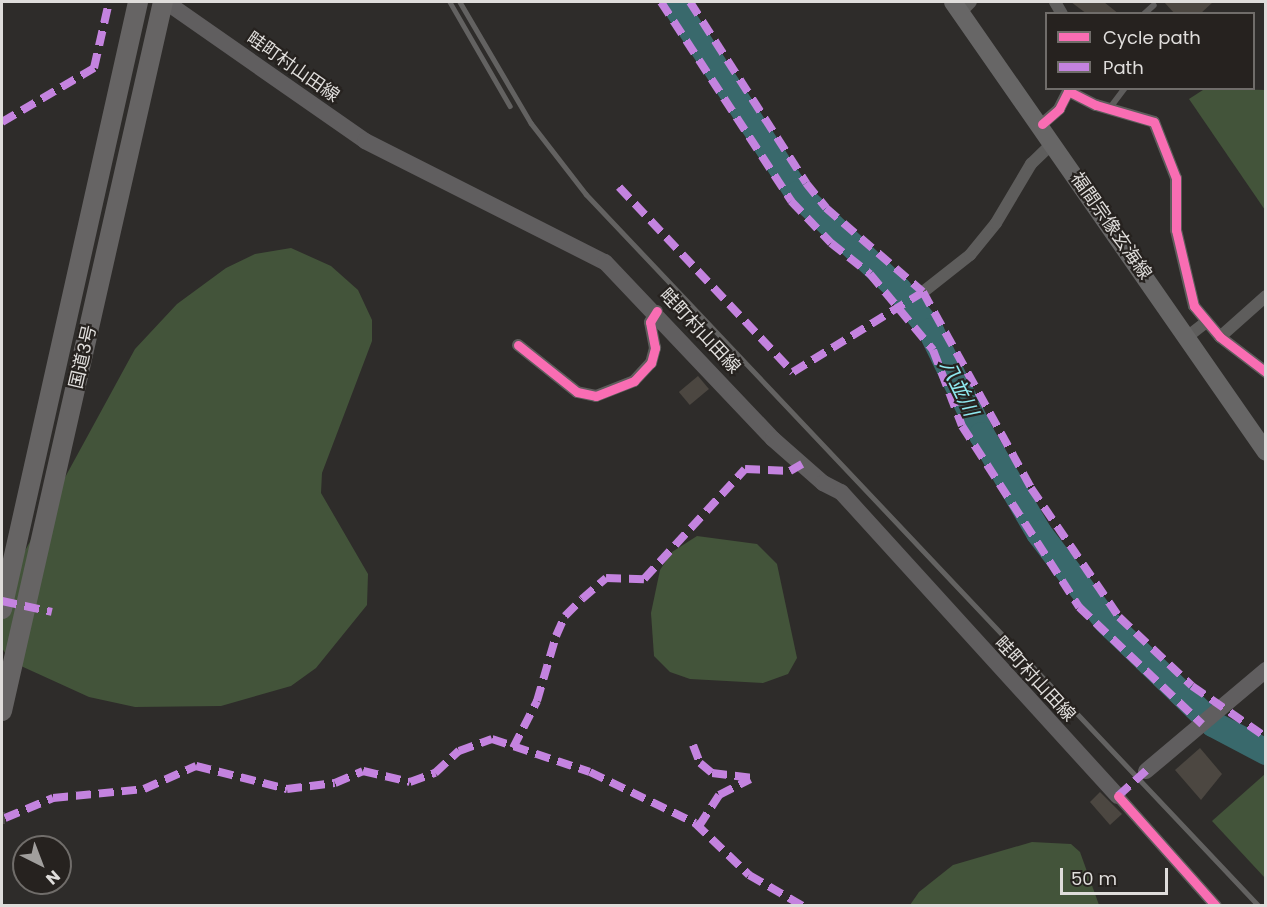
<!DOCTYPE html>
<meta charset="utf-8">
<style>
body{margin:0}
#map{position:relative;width:1267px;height:907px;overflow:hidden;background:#2e2c2a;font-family:Poppins,"Noto Sans JP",sans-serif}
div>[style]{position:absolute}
.green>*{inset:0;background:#43543a}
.river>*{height:26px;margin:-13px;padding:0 13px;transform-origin:13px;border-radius:13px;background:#39696c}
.building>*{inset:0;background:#4c4741;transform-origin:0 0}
.minor-tunnel>*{height:12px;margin-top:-6px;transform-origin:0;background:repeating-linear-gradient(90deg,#494745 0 12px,transparent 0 18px)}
.service>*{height:6px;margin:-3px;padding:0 3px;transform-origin:3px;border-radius:3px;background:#5e5d5c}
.minor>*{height:12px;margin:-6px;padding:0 6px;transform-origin:6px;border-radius:6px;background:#5e5d5c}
.secondary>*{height:16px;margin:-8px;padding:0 8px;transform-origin:8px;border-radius:8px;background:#605e5f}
.primary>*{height:18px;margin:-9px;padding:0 9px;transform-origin:9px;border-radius:9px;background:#676666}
.trunk>*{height:20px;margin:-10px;padding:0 10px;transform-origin:10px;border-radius:10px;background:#666464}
.rail>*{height:4.5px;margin:-2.25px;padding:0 2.25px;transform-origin:2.25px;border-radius:2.25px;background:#636261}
.quiet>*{height:8px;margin-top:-4px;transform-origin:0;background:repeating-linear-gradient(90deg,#c483df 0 15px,transparent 0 23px)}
.cycleway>*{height:9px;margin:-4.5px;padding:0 4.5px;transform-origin:4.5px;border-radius:4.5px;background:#f96db3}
span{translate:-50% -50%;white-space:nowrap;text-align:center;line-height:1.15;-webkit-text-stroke:4.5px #26221f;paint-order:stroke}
.street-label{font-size:18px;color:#dfdddb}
.water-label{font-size:20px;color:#8fe9f0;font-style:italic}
.frame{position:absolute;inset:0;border:3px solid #dfdddb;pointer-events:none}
.legend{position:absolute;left:1045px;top:12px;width:210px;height:78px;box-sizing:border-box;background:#26221f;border:2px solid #706d6a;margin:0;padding:8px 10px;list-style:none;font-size:18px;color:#dfdddb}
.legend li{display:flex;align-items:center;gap:12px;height:30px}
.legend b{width:30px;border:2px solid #706d6a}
.north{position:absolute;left:12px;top:835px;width:60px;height:60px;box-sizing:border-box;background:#26221f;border:2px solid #706d6a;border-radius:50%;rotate:138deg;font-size:16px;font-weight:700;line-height:24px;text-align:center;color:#dfdddb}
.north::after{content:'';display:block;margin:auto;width:21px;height:27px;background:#a19f9d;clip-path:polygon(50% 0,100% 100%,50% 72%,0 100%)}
.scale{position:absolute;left:1060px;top:868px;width:108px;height:27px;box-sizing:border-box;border:3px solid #dfdddb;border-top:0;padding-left:8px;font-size:18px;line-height:21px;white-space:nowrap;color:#dfdddb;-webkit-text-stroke:4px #26221f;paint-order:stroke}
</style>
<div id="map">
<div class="green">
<div style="clip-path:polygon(1206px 88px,1265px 90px,1265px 210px,1189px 99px)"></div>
<div style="clip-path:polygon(291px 248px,331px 266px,358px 290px,372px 320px,372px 341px,322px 473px,321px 493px,368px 574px,367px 605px,316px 668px,291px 686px,221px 706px,135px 707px,89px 697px,10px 661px,2px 648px,2px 593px,135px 349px,177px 304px,226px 268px,255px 254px)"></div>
<div style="clip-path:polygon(697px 536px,757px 544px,777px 564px,797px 658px,788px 674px,763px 683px,690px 679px,670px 672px,654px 656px,651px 613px,660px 570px,672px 552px)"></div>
<div style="clip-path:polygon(1265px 774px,1265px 878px,1212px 821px)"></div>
<div style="clip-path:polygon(1032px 842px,1071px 844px,1080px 852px,1099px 905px,910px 905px,919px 892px,953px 865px)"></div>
</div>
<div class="river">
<div style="left:673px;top:2px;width:229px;rotate:56.9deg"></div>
<div style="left:798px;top:194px;width:139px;rotate:43.5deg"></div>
<div style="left:899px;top:290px;width:52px;rotate:52deg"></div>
<div style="left:931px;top:331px;width:116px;rotate:63.9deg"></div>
<div style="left:982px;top:435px;width:113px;rotate:59.8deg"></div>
<div style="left:1039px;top:533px;width:112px;rotate:52.6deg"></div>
<div style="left:1107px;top:622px;width:147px;rotate:43.9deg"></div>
<div style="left:1213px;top:724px;width:60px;rotate:27.8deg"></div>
</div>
<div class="building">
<div style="clip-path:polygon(1071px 2px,1104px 2px,1119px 14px,1087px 14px)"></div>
<div style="clip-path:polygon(1164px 2px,1213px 2px,1200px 14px,1175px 14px)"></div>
<div style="left:698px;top:376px;width:17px;height:25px;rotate:50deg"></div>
<div style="clip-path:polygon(1200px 748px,1222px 774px,1201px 800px,1175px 770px)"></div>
<div style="clip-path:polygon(1100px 792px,1122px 814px,1110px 825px,1090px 802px)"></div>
</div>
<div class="minor-tunnel">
<div style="left:2px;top:818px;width:3px"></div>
</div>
<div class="service">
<div style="left:1144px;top:14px;width:13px;rotate:-42deg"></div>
<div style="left:1109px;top:109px;width:26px;rotate:-53deg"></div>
</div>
<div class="minor">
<div style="left:1055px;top:2px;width:14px;rotate:60deg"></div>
<div style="left:961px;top:12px;width:14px;rotate:-45deg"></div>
<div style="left:1042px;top:124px;width:23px;rotate:-41deg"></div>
<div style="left:1059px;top:109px;width:20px;rotate:-63deg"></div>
<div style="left:1068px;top:91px;width:31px;rotate:27deg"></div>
<div style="left:1096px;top:105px;width:60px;rotate:16.3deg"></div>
<div style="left:1154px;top:122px;width:60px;rotate:68.6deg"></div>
<div style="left:1176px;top:178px;width:52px;rotate:90deg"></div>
<div style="left:1176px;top:230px;width:78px;rotate:76.7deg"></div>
<div style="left:1194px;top:306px;width:40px;rotate:50deg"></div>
<div style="left:1220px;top:337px;width:58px;rotate:37.3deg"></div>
<div style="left:923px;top:292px;width:60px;rotate:-38.2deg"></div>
<div style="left:970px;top:255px;width:41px;rotate:-50.9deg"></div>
<div style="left:996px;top:223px;width:69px;rotate:-59.3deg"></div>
<div style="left:1031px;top:164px;width:30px;rotate:-44deg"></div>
<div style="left:1187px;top:337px;width:24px;rotate:-38deg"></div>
<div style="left:1220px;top:337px;width:62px;rotate:-41.7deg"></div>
<div style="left:518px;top:345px;width:75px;rotate:38.5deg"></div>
<div style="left:577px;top:392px;width:19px;rotate:12deg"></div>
<div style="left:596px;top:396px;width:41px;rotate:-21.5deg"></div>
<div style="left:634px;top:381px;width:25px;rotate:-47deg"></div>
<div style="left:651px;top:363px;width:16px;rotate:-75deg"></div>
<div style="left:655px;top:348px;width:26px;rotate:-101deg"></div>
<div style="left:650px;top:322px;width:13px;rotate:-58deg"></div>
<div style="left:1118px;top:796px;width:147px;rotate:48.3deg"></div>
</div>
<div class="secondary">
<div style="left:166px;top:2px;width:243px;rotate:34.9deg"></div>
<div style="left:365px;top:141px;width:269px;rotate:26.8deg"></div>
<div style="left:605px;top:262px;width:244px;rotate:46.5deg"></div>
<div style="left:773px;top:439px;width:67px;rotate:41.3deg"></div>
<div style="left:823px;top:483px;width:20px;rotate:27deg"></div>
<div style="left:841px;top:492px;width:411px;rotate:47.7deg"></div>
<div style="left:1146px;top:771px;width:157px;rotate:-40.1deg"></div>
</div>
<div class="primary">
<div style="left:953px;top:2px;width:548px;rotate:55.18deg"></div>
</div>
<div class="trunk">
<div style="left:2px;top:609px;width:622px;rotate:-77.37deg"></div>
<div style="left:2px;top:711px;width:727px;rotate:-77.21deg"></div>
</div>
<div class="rail">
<div style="left:450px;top:2px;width:120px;rotate:60deg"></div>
<div style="left:460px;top:2px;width:140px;rotate:59.6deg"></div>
<div style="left:531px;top:123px;width:90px;rotate:52.2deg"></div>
<div style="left:586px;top:194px;width:980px;rotate:46.61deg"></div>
</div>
<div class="quiet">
<div style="left:661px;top:2px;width:238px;rotate:56.8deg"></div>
<div style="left:791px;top:201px;width:58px;rotate:46.4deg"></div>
<div style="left:831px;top:243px;width:50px;rotate:38.5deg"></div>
<div style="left:870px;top:274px;width:99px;rotate:50.3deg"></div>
<div style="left:933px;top:350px;width:81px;rotate:69.1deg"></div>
<div style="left:962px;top:426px;width:216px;rotate:57.1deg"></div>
<div style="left:1079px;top:607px;width:170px;rotate:43.6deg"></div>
<div style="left:690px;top:2px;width:215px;rotate:57.3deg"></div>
<div style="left:806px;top:183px;width:32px;rotate:51deg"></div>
<div style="left:826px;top:208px;width:128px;rotate:40.9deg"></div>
<div style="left:923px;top:292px;width:224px;rotate:61.1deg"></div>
<div style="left:1031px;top:488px;width:156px;rotate:55.7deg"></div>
<div style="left:1119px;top:617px;width:100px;rotate:43.4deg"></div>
<div style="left:1192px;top:686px;width:90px;rotate:34.6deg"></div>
<div style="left:2px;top:122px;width:107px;rotate:-30.4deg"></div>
<div style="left:94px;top:68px;width:68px;rotate:-77.2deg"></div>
<div style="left:619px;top:187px;width:254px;rotate:46.8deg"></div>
<div style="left:793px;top:372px;width:153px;rotate:-31.6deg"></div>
<div style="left:2px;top:601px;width:51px;rotate:12.4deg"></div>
<div style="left:693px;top:745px;width:19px;rotate:69deg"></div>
<div style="left:700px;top:763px;width:16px;rotate:40deg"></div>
<div style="left:712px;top:773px;width:39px;rotate:7deg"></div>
<div style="left:513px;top:748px;width:53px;rotate:-62.9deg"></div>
<div style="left:537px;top:701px;width:68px;rotate:-73.7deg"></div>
<div style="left:556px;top:636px;width:22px;rotate:-66deg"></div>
<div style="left:565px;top:616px;width:24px;rotate:-45deg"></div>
<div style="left:582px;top:599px;width:32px;rotate:-41deg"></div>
<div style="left:606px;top:578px;width:38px;rotate:2deg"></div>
<div style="left:644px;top:579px;width:149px;rotate:-47.4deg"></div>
<div style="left:745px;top:469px;width:45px;rotate:2.5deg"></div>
<div style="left:790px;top:471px;width:14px;rotate:-30deg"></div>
<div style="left:1118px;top:796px;width:38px;rotate:-42deg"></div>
<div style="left:5px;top:818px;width:52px;rotate:-22.6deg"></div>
<div style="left:53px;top:798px;width:91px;rotate:-5.6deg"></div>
<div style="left:144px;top:789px;width:57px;rotate:-23.9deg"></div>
<div style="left:196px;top:766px;width:94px;rotate:14.2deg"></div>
<div style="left:287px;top:789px;width:48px;rotate:-7.1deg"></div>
<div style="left:335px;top:783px;width:30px;rotate:-23deg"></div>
<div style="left:363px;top:771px;width:48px;rotate:13.2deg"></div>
<div style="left:410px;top:782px;width:27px;rotate:-20deg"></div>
<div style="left:435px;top:773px;width:33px;rotate:-43deg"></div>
<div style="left:459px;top:751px;width:35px;rotate:-20deg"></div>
<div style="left:492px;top:739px;width:103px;rotate:18.6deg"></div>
<div style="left:590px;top:772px;width:117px;rotate:25.9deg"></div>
<div style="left:695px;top:823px;width:75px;rotate:43.9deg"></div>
<div style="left:749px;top:875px;width:62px;rotate:29.9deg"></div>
<div style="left:699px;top:826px;width:37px;rotate:-57deg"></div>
<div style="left:719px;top:795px;width:35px;rotate:-27deg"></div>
</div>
<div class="cycleway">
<div style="left:1042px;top:124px;width:23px;rotate:-41deg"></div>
<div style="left:1059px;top:109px;width:20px;rotate:-63deg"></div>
<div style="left:1068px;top:91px;width:31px;rotate:27deg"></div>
<div style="left:1096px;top:105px;width:60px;rotate:16.3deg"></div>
<div style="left:1154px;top:122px;width:60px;rotate:68.6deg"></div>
<div style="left:1176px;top:178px;width:52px;rotate:90deg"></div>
<div style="left:1176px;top:230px;width:78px;rotate:76.7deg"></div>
<div style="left:1194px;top:306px;width:40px;rotate:50deg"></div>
<div style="left:1220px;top:337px;width:58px;rotate:37.3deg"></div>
<div style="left:518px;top:345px;width:75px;rotate:38.5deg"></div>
<div style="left:577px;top:392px;width:19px;rotate:12deg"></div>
<div style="left:596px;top:396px;width:41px;rotate:-21.5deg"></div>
<div style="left:634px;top:381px;width:25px;rotate:-47deg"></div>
<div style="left:651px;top:363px;width:16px;rotate:-75deg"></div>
<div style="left:655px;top:348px;width:26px;rotate:-101deg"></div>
<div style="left:650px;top:322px;width:13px;rotate:-58deg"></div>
<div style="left:1118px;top:796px;width:147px;rotate:48.3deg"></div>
</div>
<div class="street-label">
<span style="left:293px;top:67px;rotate:35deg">畦町村山田線</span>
<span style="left:1111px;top:226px;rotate:55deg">福間宗像玄海線</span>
<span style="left:700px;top:331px;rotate:47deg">畦町村山田線</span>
<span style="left:83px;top:357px;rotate:-77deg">国道3号</span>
<span style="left:1035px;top:679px;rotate:47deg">畦町村山田線</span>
</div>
<div class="water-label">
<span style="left:959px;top:388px;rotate:64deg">八並川</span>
</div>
<div class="frame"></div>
<ul class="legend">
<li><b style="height:8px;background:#f96db3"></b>Cycle path</li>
<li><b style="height:8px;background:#c483df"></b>Path</li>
</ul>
<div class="north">N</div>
<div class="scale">50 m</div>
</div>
